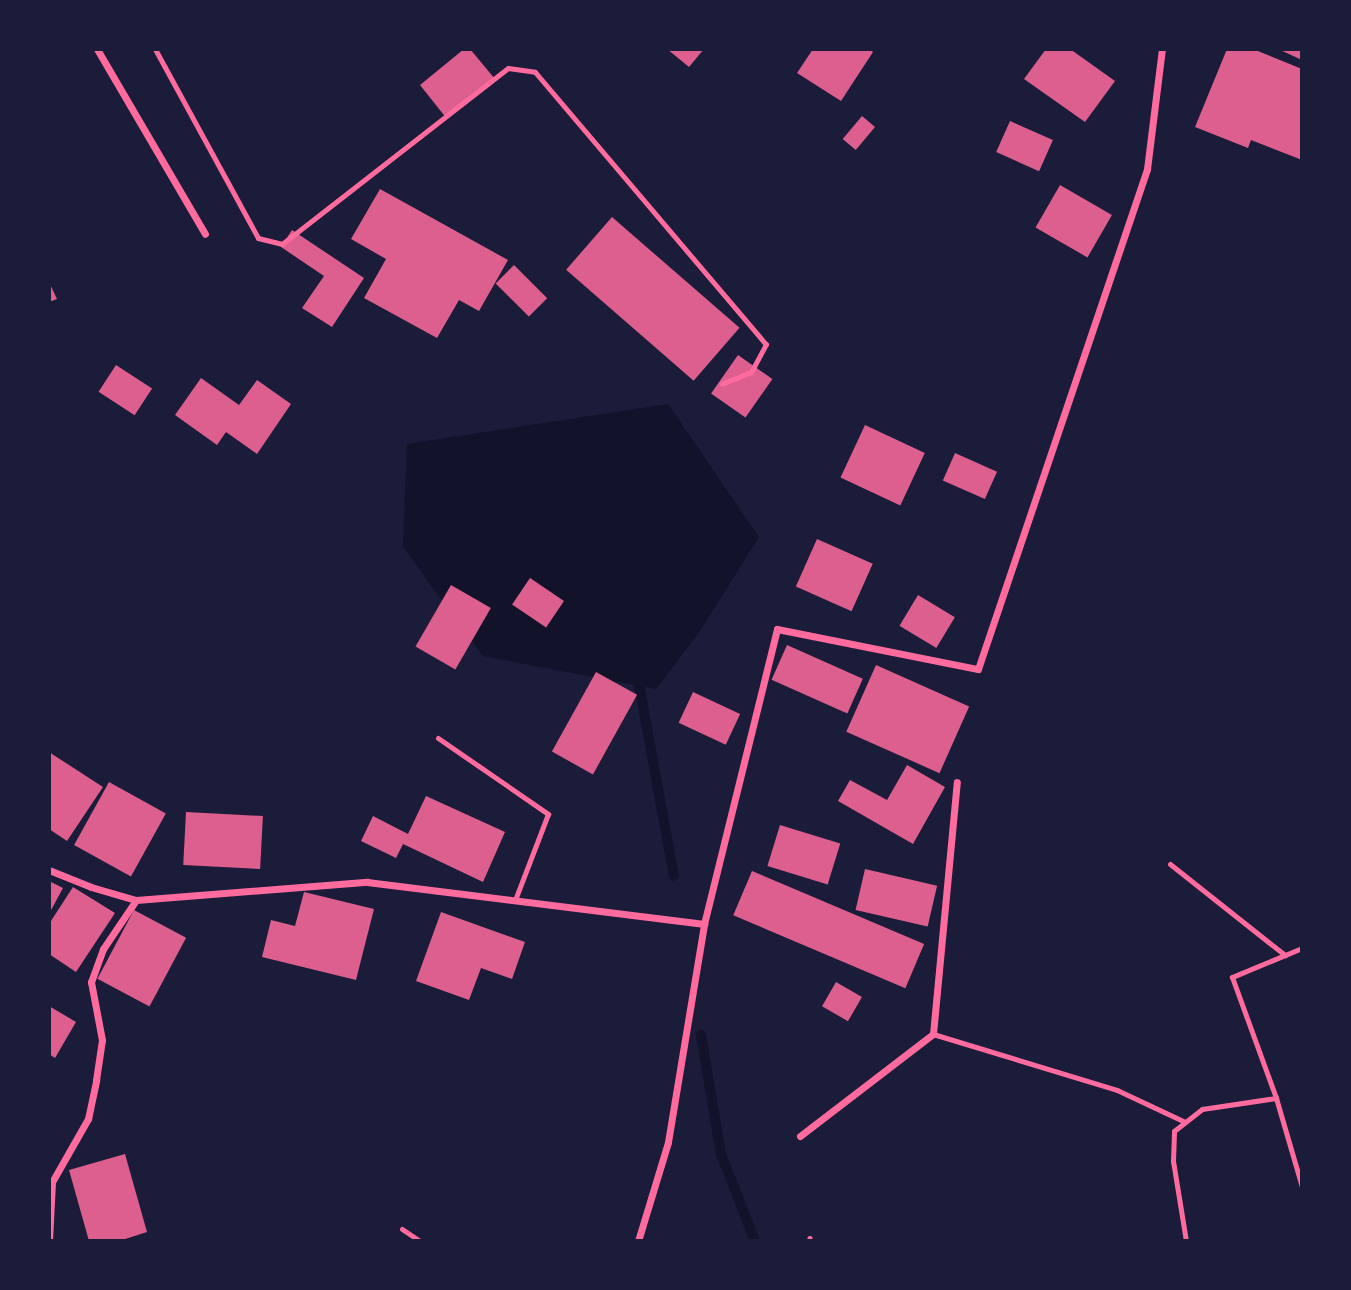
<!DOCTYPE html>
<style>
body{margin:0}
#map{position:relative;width:1351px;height:1290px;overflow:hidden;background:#1b1b3a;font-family:Overpass,sans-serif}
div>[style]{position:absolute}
.water>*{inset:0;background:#12122b}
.stream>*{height:10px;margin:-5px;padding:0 5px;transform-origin:5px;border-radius:5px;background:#12122b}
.building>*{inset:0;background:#dd5f8e;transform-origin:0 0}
.path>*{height:4.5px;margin:-2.25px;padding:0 2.25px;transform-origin:2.25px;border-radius:2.25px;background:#ff6b9d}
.service>*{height:5px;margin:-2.5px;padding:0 2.5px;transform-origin:2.5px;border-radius:2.5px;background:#ff6b9d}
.minor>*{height:7px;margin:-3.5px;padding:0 3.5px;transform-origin:3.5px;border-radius:3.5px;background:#ff6b9d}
span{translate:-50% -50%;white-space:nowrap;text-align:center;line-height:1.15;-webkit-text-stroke:5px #1b1b3a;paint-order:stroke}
.frame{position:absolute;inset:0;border:51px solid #1b1b3a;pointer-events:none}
</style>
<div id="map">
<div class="water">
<div style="clip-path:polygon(668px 404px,759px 537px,698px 634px,656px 689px,483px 656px,403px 547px,407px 444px)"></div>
</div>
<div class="stream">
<div style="left:637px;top:673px;width:206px;rotate:79.7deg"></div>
<div style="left:701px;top:1035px;width:121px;rotate:80.5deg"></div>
<div style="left:721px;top:1154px;width:93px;rotate:68.7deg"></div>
</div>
<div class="building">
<div style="clip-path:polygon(464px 49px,470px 49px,495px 79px,447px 119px,420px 85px)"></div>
<div style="clip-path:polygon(667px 49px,704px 49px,689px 67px)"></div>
<div style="clip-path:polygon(813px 49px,869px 49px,873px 52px,841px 101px,797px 73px)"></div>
<div style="clip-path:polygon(1046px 49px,1070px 49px,1115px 81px,1085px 122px,1024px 79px)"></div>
<div style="clip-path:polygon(1227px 49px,1253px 49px,1302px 69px,1302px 160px,1251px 140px,1248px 148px,1195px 127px)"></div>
<div style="clip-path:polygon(1278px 49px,1302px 49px,1302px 60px)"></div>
<div style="left:862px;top:116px;width:17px;height:30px;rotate:40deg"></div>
<div style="left:1010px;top:121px;width:47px;height:34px;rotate:24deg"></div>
<div style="left:1060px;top:185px;width:60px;height:49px;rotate:30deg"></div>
<div style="clip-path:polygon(380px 189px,508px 260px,479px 311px,459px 300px,437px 338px,364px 298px,386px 259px,351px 239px)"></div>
<div style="left:612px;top:217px;width:169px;height:70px;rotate:41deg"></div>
<div style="clip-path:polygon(292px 230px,364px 278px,332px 327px,302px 308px,324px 276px,281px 247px)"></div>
<div style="left:514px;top:265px;width:47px;height:26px;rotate:45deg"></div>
<div style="clip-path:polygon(49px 282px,57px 299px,49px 302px)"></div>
<div style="left:738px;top:355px;width:42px;height:47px;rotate:35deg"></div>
<div style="left:116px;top:365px;width:43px;height:32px;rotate:33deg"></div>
<div style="clip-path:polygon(201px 378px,239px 405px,257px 380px,291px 404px,257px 454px,226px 432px,217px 445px,175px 415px)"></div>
<div style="left:865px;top:425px;width:66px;height:58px;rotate:25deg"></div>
<div style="left:955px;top:453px;width:46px;height:30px;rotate:24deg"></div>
<div style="left:817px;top:539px;width:61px;height:52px;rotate:24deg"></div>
<div style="left:530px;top:578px;width:41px;height:32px;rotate:34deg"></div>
<div style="left:451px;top:585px;width:46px;height:71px;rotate:30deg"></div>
<div style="left:918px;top:595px;width:43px;height:36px;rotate:31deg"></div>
<div style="left:787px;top:645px;width:83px;height:38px;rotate:24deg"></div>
<div style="left:876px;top:665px;width:102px;height:73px;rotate:24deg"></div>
<div style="left:596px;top:672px;width:47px;height:91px;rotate:29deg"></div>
<div style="left:693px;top:692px;width:52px;height:34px;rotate:25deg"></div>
<div style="clip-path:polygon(49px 752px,103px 787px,67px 841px,49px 829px)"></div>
<div style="clip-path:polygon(907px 765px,945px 787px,913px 844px,838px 801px,850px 780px,887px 800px)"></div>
<div style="left:109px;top:782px;width:65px;height:72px;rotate:29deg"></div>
<div style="clip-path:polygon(426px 796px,505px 832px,483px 882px,403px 844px,396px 858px,361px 841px,373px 816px,408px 834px)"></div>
<div style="left:186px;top:812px;width:77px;height:53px;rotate:3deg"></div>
<div style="left:780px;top:825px;width:63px;height:43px;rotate:17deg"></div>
<div style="left:865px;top:869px;width:74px;height:42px;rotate:13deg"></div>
<div style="left:752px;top:871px;width:187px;height:48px;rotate:23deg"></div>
<div style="clip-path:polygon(49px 881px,63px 888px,49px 914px)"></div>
<div style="clip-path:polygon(73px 887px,115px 913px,76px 972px,49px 954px,49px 924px)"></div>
<div style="clip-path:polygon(304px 892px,374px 909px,356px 980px,262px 957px,271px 920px,295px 926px)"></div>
<div style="left:134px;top:910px;width:59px;height:78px;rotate:28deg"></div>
<div style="clip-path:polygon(441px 912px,525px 942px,512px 979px,481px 968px,469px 1000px,416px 981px)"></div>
<div style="left:836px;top:982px;width:30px;height:28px;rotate:30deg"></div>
<div style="clip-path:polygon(49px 1006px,76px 1022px,55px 1058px,49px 1054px)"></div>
<div style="clip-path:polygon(125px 1154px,147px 1232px,119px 1241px,89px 1241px,69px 1170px)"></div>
</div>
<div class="path">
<div style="left:810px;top:1238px;width:3px;rotate:90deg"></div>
</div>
<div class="service">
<div style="left:155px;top:49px;width:215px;rotate:61.4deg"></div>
<div style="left:258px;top:238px;width:25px;rotate:14deg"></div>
<div style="left:282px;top:244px;width:286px;rotate:-37.9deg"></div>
<div style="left:508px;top:68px;width:27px;rotate:8deg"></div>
<div style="left:535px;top:72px;width:357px;rotate:49.7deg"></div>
<div style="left:766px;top:344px;width:32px;rotate:118deg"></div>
<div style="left:751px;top:372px;width:31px;rotate:158deg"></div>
<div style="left:438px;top:738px;width:134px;rotate:34.6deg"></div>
<div style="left:548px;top:814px;width:92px;rotate:111deg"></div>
<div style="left:1170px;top:864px;width:147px;rotate:38.4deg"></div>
<div style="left:1302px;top:948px;width:76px;rotate:157.5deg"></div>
<div style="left:1232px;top:977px;width:129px;rotate:70deg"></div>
<div style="left:1276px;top:1098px;width:93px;rotate:73.7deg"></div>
<div style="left:933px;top:1034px;width:192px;rotate:16.9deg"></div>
<div style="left:1117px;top:1090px;width:73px;rotate:25.2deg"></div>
<div style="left:402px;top:1229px;width:22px;rotate:34deg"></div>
<div style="left:1186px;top:1241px;width:81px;rotate:-99.2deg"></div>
<div style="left:1173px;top:1161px;width:30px;rotate:-88deg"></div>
<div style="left:1174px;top:1131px;width:36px;rotate:-38deg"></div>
<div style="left:1202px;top:1109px;width:75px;rotate:-8.5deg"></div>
</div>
<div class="minor">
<div style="left:97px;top:49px;width:214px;rotate:59.7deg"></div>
<div style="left:49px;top:870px;width:45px;rotate:22deg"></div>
<div style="left:91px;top:887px;width:47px;rotate:16.1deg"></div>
<div style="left:136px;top:900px;width:232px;rotate:-4.5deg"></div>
<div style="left:367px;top:882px;width:340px;rotate:7.1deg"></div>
<div style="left:800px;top:1136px;width:168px;rotate:-37.5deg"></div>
<div style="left:933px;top:1034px;width:253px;rotate:-84.6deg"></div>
<div style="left:49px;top:1241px;width:59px;rotate:-87.1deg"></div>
<div style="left:52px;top:1182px;width:73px;rotate:-60.3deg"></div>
<div style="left:88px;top:1119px;width:40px;rotate:-78deg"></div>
<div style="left:96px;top:1080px;width:40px;rotate:-81.5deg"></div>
<div style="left:102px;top:1040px;width:59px;rotate:-100.7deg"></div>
<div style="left:91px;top:982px;width:35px;rotate:-70deg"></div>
<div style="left:103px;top:949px;width:59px;rotate:-56deg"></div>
<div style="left:638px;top:1241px;width:103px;rotate:-73.1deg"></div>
<div style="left:668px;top:1142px;width:221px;rotate:-80.6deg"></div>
<div style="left:704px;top:924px;width:304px;rotate:-76.1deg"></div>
<div style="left:777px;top:629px;width:205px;rotate:11.3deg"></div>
<div style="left:978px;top:669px;width:528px;rotate:-71.32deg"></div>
<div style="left:1147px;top:169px;width:121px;rotate:-82.9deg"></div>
</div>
<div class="frame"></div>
</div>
